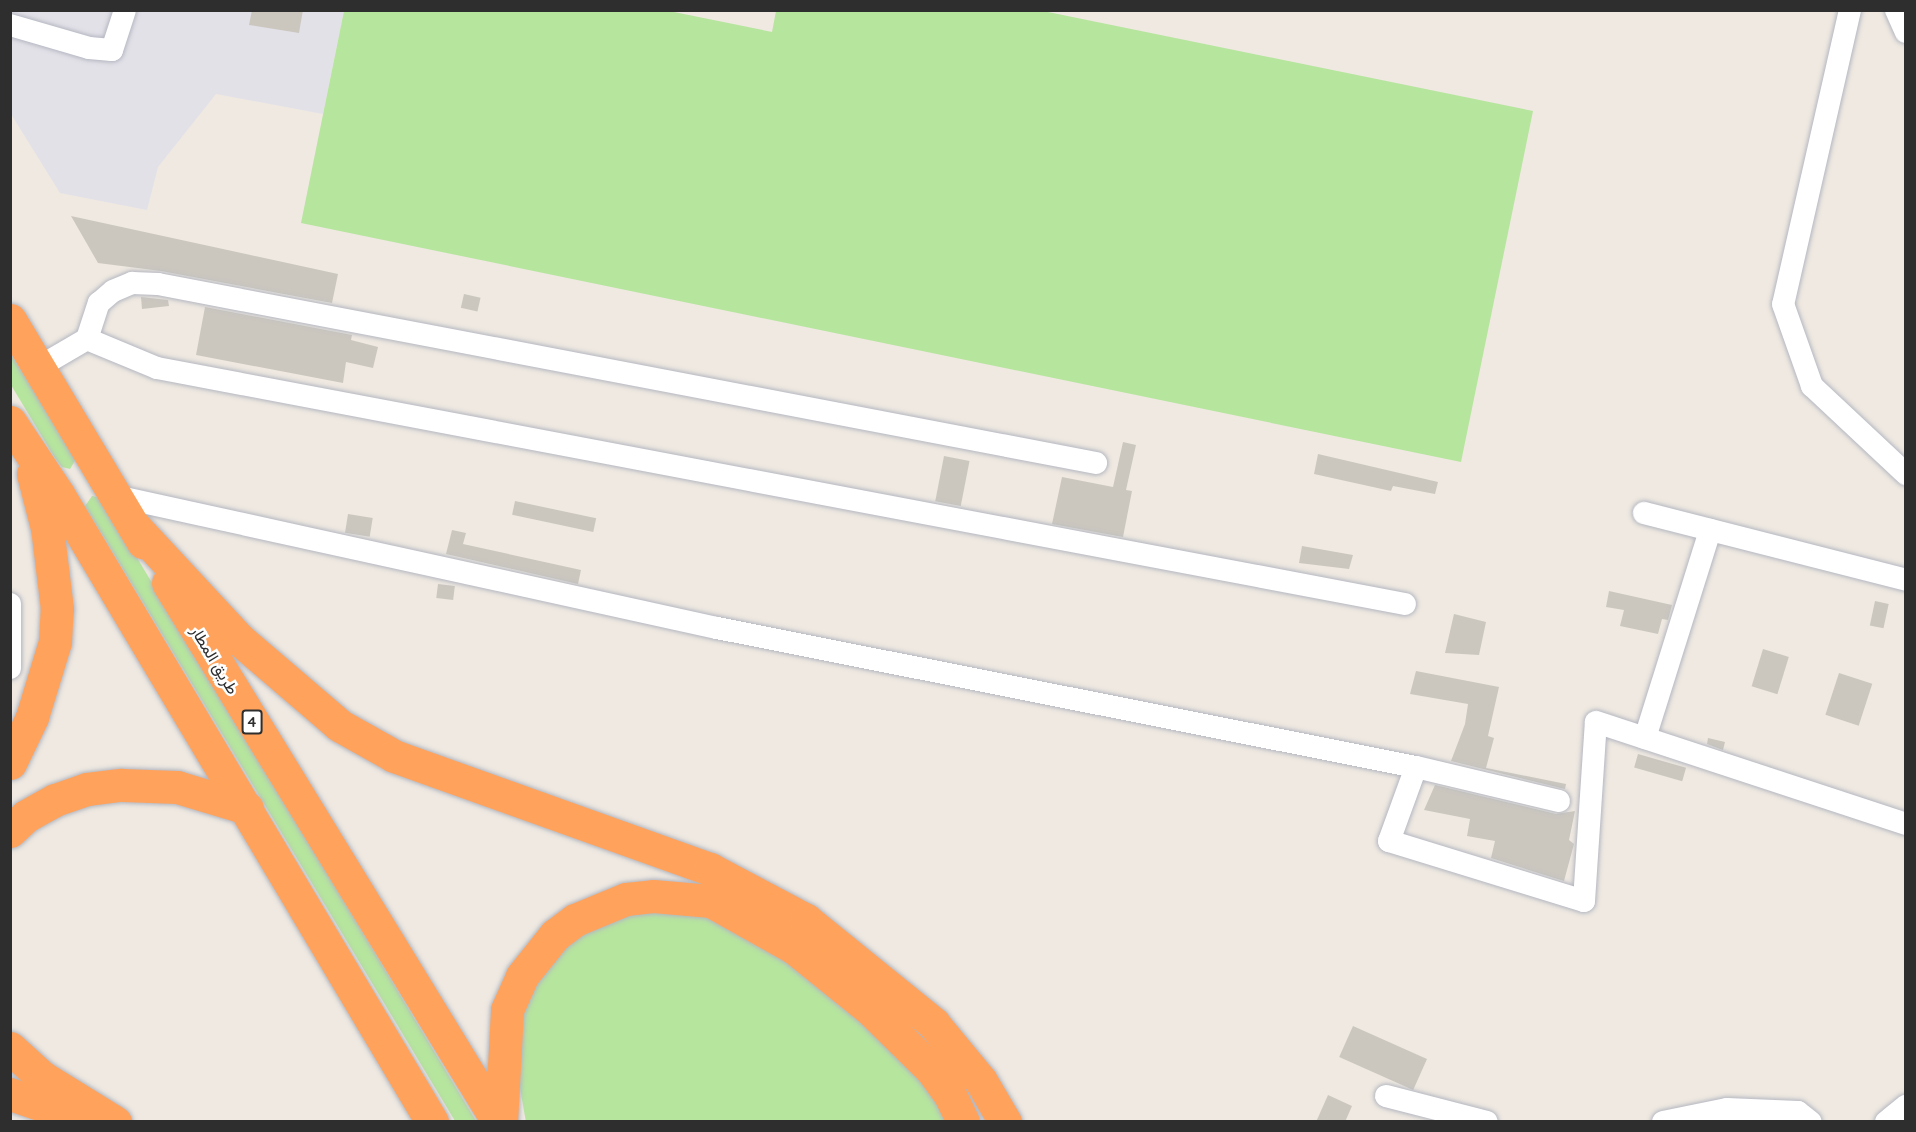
<!DOCTYPE html>
<meta charset="utf-8">
<style>
body{margin:0}
#map{position:relative;width:1916px;height:1132px;overflow:hidden;background:#efe9e1;font-family:Quicksand,Vazirmatn,sans-serif}
div>[style]{position:absolute}
.industrial>*{inset:0;background:#e3e1e8}
.green>*{inset:0;background:#b6e59e}
.building>*{inset:0;background:#cbc7bf;transform-origin:0 0}
.roads{filter:drop-shadow(0 0 2px #b4b7c1) drop-shadow(0 0 2px #b4b7c1)}
.minor>*{height:22px;margin:-11px;padding:0 11px;transform-origin:11px;border-radius:11px;background:#fff}
.highway>*{height:33px;margin:-16.5px;padding:0 16.5px;transform-origin:16.5px;border-radius:16.5px;background:#ffa35c}
span{translate:-50% -50%;white-space:nowrap;text-align:center;line-height:1.15;-webkit-text-stroke:5px #fff;paint-order:stroke}
.shield-label span{padding:2px 4px;background:#fff;border:2px solid;border-radius:4px;-webkit-text-stroke-width:0}
.shield-label{font-size:15px;color:#2e2e2e;font-weight:700}
.street-label{font-size:16px;color:#2e2e2e}
.frame{position:absolute;inset:0;border:12px solid #2e2e2e;pointer-events:none}
</style>
<div id="map">
<div class="industrial">
<div style="clip-path:polygon(11px 11px,344px 11px,323px 114px,216px 94px,158px 167px,147px 210px,60px 193px,11px 114px)"></div>
</div>
<div class="green">
<div style="clip-path:polygon(344px 11px,669px 11px,772px 32px,776px 11px,1043px 11px,1533px 111px,1461px 462px,301px 223px)"></div>
<div style="clip-path:polygon(10px 353px,76px 459px,70px 469px,62px 467px,55px 458px,11px 385px)"></div>
<div style="clip-path:polygon(92px 496px,101px 498px,476px 1121px,455px 1121px,85px 506px)"></div>
<div style="clip-path:polygon(665px 910px,716px 918px,804px 972px,903px 1053px,949px 1121px,526px 1122px,517px 1072px,525px 996px,561px 944px,623px 912px)"></div>
</div>
<div class="building">
<div style="clip-path:polygon(252px 10px,303px 10px,299px 33px,249px 25px)"></div>
<div style="clip-path:polygon(71px 216px,338px 274px,332px 303px,161px 271px,98px 263px)"></div>
<div style="left:464px;top:294px;width:17px;height:14px;rotate:13deg"></div>
<div style="clip-path:polygon(141px 297px,168px 300px,169px 306px,142px 309px)"></div>
<div style="clip-path:polygon(205px 307px,352px 335px,351px 340px,378px 347px,373px 368px,346px 362px,343px 383px,196px 355px)"></div>
<div style="clip-path:polygon(1123px 442px,1136px 445px,1126px 490px,1132px 491px,1123px 537px,1052px 524px,1062px 477px,1113px 487px)"></div>
<div style="clip-path:polygon(1318px 454px,1438px 482px,1435px 494px,1393px 486px,1391px 491px,1314px 474px)"></div>
<div style="left:944px;top:456px;width:26px;height:46px;rotate:11deg"></div>
<div style="left:515px;top:501px;width:83px;height:14px;rotate:12deg"></div>
<div style="left:348px;top:514px;width:25px;height:19px;rotate:9deg"></div>
<div style="clip-path:polygon(452px 530px,466px 533px,463px 544px,581px 570px,578px 584px,446px 554px)"></div>
<div style="clip-path:polygon(1302px 546px,1353px 555px,1349px 569px,1299px 563px)"></div>
<div style="left:438px;top:584px;width:17px;height:14px;rotate:7deg"></div>
<div style="clip-path:polygon(1609px 591px,1672px 605px,1668px 620px,1662px 619px,1658px 634px,1620px 626px,1624px 610px,1606px 607px)"></div>
<div style="left:1875px;top:601px;width:14px;height:25px;rotate:12deg"></div>
<div style="clip-path:polygon(1454px 614px,1486px 622px,1479px 655px,1445px 653px)"></div>
<div style="left:1763px;top:649px;width:27px;height:39px;rotate:17deg"></div>
<div style="clip-path:polygon(1416px 671px,1499px 687px,1488px 736px,1494px 738px,1486px 768px,1566px 784px,1565px 789px,1451px 761px,1465px 724px,1468px 704px,1410px 694px)"></div>
<div style="left:1839px;top:673px;width:35px;height:44px;rotate:18deg"></div>
<div style="clip-path:polygon(1708px 738px,1725px 742px,1723px 750px,1707px 744px)"></div>
<div style="left:1638px;top:754px;width:50px;height:14px;rotate:16deg"></div>
<div style="clip-path:polygon(1435px 785px,1556px 814px,1575px 811px,1569px 840px,1574px 844px,1564px 881px,1491px 858px,1495px 841px,1467px 836px,1470px 819px,1424px 810px)"></div>
<div style="left:1353px;top:1026px;width:81px;height:34px;rotate:24deg"></div>
<div style="clip-path:polygon(1328px 1095px,1352px 1106px,1345px 1122px,1316px 1122px)"></div>
</div>
<div class="roads">
<div class="minor">
<div style="left:1850px;top:10px;width:302px;rotate:102.8deg"></div>
<div style="left:1783px;top:304px;width:87px;rotate:70.5deg"></div>
<div style="left:1812px;top:386px;width:129px;rotate:43.1deg"></div>
<div style="left:1896px;top:10px;width:24px;rotate:66deg"></div>
<div style="left:10px;top:25px;width:82px;rotate:16.2deg"></div>
<div style="left:89px;top:48px;width:23px;rotate:5deg"></div>
<div style="left:112px;top:50px;width:42px;rotate:-72deg"></div>
<div style="left:87px;top:339px;width:76px;rotate:22.5deg"></div>
<div style="left:157px;top:368px;width:1270px;rotate:10.71deg"></div>
<div style="left:39px;top:367px;width:56px;rotate:-30.3deg"></div>
<div style="left:87px;top:339px;width:38px;rotate:-72deg"></div>
<div style="left:99px;top:303px;width:18px;rotate:-41deg"></div>
<div style="left:113px;top:291px;width:21px;rotate:-23deg"></div>
<div style="left:132px;top:283px;width:26px;rotate:2deg"></div>
<div style="left:158px;top:284px;width:955px;rotate:10.8deg"></div>
<div style="left:115px;top:496px;width:616px;rotate:12.37deg"></div>
<div style="left:717px;top:628px;width:713px;rotate:11.25deg"></div>
<div style="left:1644px;top:513px;width:270px;rotate:14.3deg"></div>
<div style="left:10px;top:604px;width:64px;rotate:90deg"></div>
<div style="left:1645px;top:738px;width:218px;rotate:-72.6deg"></div>
<div style="left:1559px;top:801px;width:147px;rotate:-166.6deg"></div>
<div style="left:1416px;top:767px;width:79px;rotate:110deg"></div>
<div style="left:1389px;top:841px;width:204px;rotate:17.1deg"></div>
<div style="left:1584px;top:901px;width:179px;rotate:-86.2deg"></div>
<div style="left:1596px;top:722px;width:326px;rotate:18.2deg"></div>
<div style="left:1386px;top:1096px;width:104px;rotate:14.4deg"></div>
<div style="left:1663px;top:1122px;width:65px;rotate:-11.5deg"></div>
<div style="left:1727px;top:1109px;width:71px;rotate:2.4deg"></div>
<div style="left:1798px;top:1112px;width:16px;rotate:38deg"></div>
<div style="left:1886px;top:1122px;width:26px;rotate:-39deg"></div>
</div>
<div class="highway">
<div style="left:10px;top:320px;width:259px;rotate:59.1deg"></div>
<div style="left:10px;top:422px;width:87px;rotate:56.3deg"></div>
<div style="left:58px;top:494px;width:731px;rotate:59.22deg"></div>
<div style="left:133px;top:525px;width:157px;rotate:47.1deg"></div>
<div style="left:240px;top:640px;width:130px;rotate:40.6deg"></div>
<div style="left:339px;top:725px;width:63px;rotate:29.4deg"></div>
<div style="left:394px;top:756px;width:336px;rotate:19.7deg"></div>
<div style="left:710px;top:869px;width:109px;rotate:28deg"></div>
<div style="left:806px;top:920px;width:164px;rotate:39deg"></div>
<div style="left:933px;top:1023px;width:75px;rotate:50.4deg"></div>
<div style="left:981px;top:1081px;width:48px;rotate:59.7deg"></div>
<div style="left:168px;top:583px;width:632px;rotate:58.52deg"></div>
<div style="left:10px;top:763px;width:51px;rotate:-64.4deg"></div>
<div style="left:32px;top:717px;width:78px;rotate:-73deg"></div>
<div style="left:55px;top:642px;width:33px;rotate:-87deg"></div>
<div style="left:57px;top:609px;width:82px;rotate:-97deg"></div>
<div style="left:47px;top:528px;width:56px;rotate:-104.5deg"></div>
<div style="left:10px;top:831px;width:22px;rotate:-43deg"></div>
<div style="left:26px;top:816px;width:33px;rotate:-29deg"></div>
<div style="left:55px;top:800px;width:34px;rotate:-19deg"></div>
<div style="left:87px;top:789px;width:35px;rotate:-7deg"></div>
<div style="left:122px;top:785px;width:55px;rotate:2.1deg"></div>
<div style="left:177px;top:787px;width:73px;rotate:16.7deg"></div>
<div style="left:10px;top:1048px;width:43px;rotate:42.2deg"></div>
<div style="left:42px;top:1077px;width:86px;rotate:31.7deg"></div>
<div style="left:10px;top:1094px;width:83px;rotate:18.9deg"></div>
<div style="left:501px;top:1122px;width:112px;rotate:-86.9deg"></div>
<div style="left:507px;top:1010px;width:37px;rotate:-66deg"></div>
<div style="left:522px;top:976px;width:53px;rotate:-51.2deg"></div>
<div style="left:555px;top:935px;width:25px;rotate:-37deg"></div>
<div style="left:575px;top:920px;width:55px;rotate:-22.4deg"></div>
<div style="left:626px;top:899px;width:27px;rotate:-6deg"></div>
<div style="left:653px;top:896px;width:58px;rotate:4.9deg"></div>
<div style="left:711px;top:901px;width:94px;rotate:29.3deg"></div>
<div style="left:793px;top:947px;width:97px;rotate:38.8deg"></div>
<div style="left:869px;top:1008px;width:88px;rotate:44.5deg"></div>
<div style="left:932px;top:1070px;width:29px;rotate:54deg"></div>
<div style="left:949px;top:1093px;width:32px;rotate:64deg"></div>
</div>
</div>
<div class="shield-label">
<span style="left:252px;top:722px">4</span>
</div>
<div class="street-label">
<span style="left:215px;top:660px;rotate:59deg">طريق المطار</span>
</div>
<div class="frame"></div>
</div>
